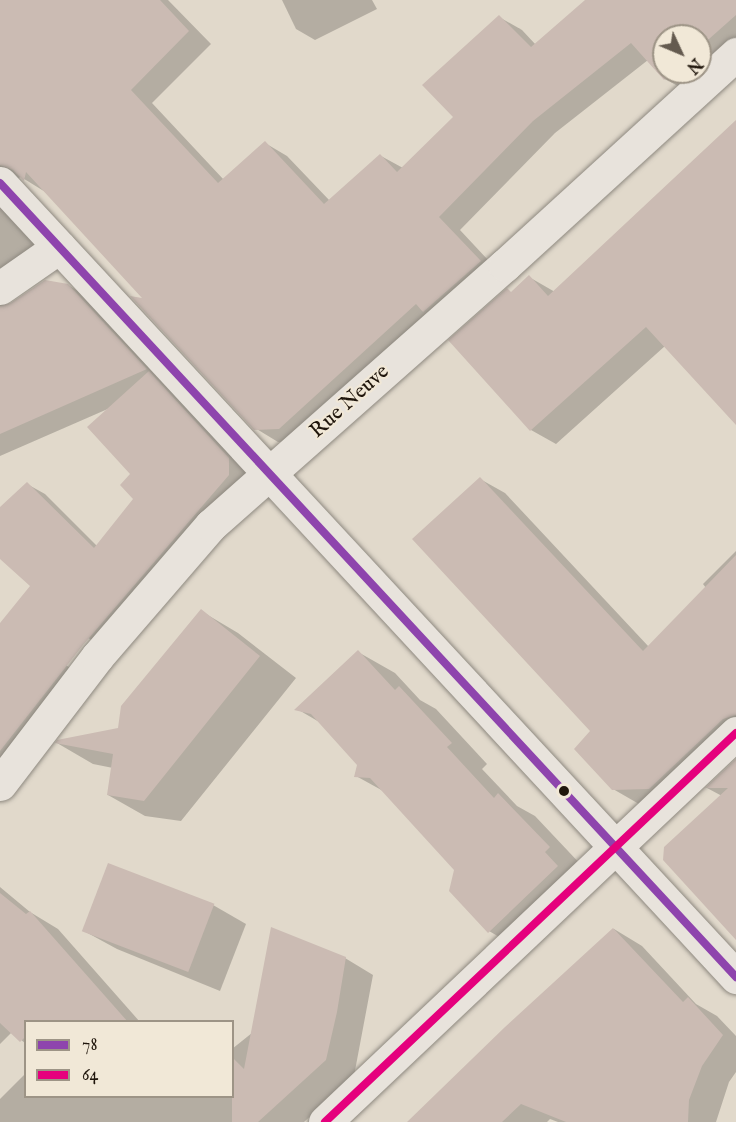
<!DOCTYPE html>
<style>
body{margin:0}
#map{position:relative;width:736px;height:1122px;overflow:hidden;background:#e1d9cb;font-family:"IM FELL English",serif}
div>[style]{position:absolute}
.shadow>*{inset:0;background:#0003}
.building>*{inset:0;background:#cbbbb3;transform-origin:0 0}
.roads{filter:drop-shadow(0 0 2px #8e8980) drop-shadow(0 0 2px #8e8980)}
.minor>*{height:33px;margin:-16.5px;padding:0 16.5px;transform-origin:16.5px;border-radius:16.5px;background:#e8e3dc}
.bus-1>*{height:8px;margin:-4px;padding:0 4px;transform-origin:4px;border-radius:4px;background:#8e44ad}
.bus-2>*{height:8px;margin:-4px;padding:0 4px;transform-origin:4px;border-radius:4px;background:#e5007d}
.dots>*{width:16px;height:16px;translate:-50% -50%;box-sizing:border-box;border:3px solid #f1e8d7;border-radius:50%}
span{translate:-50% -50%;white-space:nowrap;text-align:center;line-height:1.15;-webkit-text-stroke:4.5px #f1e8d7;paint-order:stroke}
.street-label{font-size:21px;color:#20160c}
.legend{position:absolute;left:24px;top:1020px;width:210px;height:78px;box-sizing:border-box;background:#f1e8d7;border:2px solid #9d9486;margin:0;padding:8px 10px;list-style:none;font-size:18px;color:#20160c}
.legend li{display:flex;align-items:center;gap:12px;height:30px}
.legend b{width:30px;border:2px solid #9d9486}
.north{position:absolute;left:652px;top:24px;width:60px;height:60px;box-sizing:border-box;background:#f1e8d7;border:2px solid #9d9486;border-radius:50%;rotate:134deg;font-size:16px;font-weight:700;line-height:24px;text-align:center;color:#20160c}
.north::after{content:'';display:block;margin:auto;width:21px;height:27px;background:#645a4f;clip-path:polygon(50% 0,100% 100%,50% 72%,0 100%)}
</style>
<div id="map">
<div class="shadow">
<div style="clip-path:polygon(evenodd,0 0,168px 0,211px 44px,152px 103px,224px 180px,265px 143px,287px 156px,330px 201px,381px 156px,403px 168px,455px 117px,499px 17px,522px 30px,536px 45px,587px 0,736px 0,736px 47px,687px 91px,665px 79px,648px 60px,555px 133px,460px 230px,502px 275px,302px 441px,278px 442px,255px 428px,146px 300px,47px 193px,21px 177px,10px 181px,35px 239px,26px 275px,3px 303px,5px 307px,45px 281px,68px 285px,91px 299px,247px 470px,247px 485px,106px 648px,88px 638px,0 557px,0 509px,27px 484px,45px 494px,97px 546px,135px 499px,133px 474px,110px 408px,0 456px,0 0,664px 36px,700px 36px,700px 72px,664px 72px,664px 36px)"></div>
<div style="clip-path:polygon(282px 0,372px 0,377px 9px,315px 40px,296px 29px)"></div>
<div style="clip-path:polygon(736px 122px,736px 423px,665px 346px,556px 444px,531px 430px,512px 293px,529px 277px,555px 292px)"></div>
<div style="clip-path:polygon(480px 479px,505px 493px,649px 647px,706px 588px,703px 584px,736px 551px,736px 745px,639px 804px,613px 789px,592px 731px)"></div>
<div style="clip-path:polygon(201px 611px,238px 633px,296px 678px,181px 821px,145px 816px,108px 795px,113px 768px,93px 764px,57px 743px,119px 730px)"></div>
<div style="clip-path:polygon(0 623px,83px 676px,0 781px)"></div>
<div style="clip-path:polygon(358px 652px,395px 673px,420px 700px,436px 709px,487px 764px,482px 769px,517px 806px,535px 816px,585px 869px,525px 952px,489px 931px,456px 869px,385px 792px,356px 776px,359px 765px,321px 723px,297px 709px)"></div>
<div style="clip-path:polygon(736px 761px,736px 937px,722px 796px,707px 788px)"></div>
<div style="clip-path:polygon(0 887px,30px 912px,58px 929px,140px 1022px,26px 1022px,26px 1044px,12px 1032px,0 1044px)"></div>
<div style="clip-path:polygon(213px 905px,246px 924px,220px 991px,117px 949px,84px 931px)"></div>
<div style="clip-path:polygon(614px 929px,642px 946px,696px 1004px,717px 1016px,736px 1036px,736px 1072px,729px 1082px,716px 1122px,558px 1122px,550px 1119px,547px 1122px,409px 1122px)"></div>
<div style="clip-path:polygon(345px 958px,373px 975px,354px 1076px,304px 1122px,0 1122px,0 1099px,26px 1073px,26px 1096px,232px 1096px,232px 1049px)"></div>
</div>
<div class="building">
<div style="clip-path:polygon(0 0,160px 0,189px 31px,131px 90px,218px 183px,265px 141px,324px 204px,380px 154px,397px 172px,453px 117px,422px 85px,499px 15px,531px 47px,585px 0,736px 0,736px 15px,700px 47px,700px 36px,664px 36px,664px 72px,673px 72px,664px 80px,631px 43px,533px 121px,439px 217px,481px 261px,423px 312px,416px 304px,279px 429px,254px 430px,130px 296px,142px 298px,26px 172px,24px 181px,13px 170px,0 165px)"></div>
<div style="clip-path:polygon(736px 120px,736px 425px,646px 327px,530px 431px,448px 340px,507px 288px,511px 292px,529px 275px,548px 296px)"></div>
<div style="clip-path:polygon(45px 280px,68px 284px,147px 369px,0 434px,0 306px,11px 303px)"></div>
<div style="clip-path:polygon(149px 371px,229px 458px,229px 475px,83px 645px,0 751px,0 623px,30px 586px,0 559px,0 507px,27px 482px,94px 548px,133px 499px,120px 485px,130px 474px,87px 427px)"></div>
<div style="clip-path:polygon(480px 477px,643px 651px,736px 555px,736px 715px,723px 719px,649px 789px,612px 790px,574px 749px,590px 731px,412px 539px)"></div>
<div style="clip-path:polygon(201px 609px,260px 656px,144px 801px,107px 795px,113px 754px,55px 743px,57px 740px,118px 728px,121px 706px)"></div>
<div style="clip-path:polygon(358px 650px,395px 690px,399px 686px,452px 743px,447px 747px,494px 798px,498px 793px,550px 847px,545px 852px,558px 866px,488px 933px,449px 891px,454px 870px,370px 778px,354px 777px,357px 765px,311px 714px,294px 710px)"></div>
<div style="clip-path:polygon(736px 759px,736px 940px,663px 860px,664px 847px,728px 788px,705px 788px)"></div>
<div style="left:108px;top:863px;width:114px;height:73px;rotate:21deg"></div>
<div style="clip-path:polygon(0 893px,26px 914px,30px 911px,128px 1022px,26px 1022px,26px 1036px,20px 1042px,0 1023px)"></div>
<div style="clip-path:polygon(271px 927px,346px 957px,337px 1012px,326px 1060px,258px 1122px,232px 1122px,232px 1057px,244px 1069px)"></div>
<div style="clip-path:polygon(613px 928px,683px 1002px,688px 997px,723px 1035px,702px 1066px,689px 1100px,688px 1122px,566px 1122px,521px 1104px,502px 1122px,407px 1122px,505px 1027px)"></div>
</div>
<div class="roads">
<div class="minor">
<div style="left:0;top:183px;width:1083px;rotate:47.17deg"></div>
<div style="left:0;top:288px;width:72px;rotate:-34.8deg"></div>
<div style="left:0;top:784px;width:160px;rotate:-52.6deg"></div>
<div style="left:97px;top:657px;width:174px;rotate:-49.2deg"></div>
<div style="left:211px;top:525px;width:392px;rotate:-41.5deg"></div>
<div style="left:505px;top:265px;width:313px;rotate:-42.4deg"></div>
<div style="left:325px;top:1122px;width:566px;rotate:-43.42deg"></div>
</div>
</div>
<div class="bus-1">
<div style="left:0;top:183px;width:1083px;rotate:47.17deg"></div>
</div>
<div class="bus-2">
<div style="left:325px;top:1122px;width:566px;rotate:-43.42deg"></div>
</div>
<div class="dots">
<div style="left:564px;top:791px;background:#20160c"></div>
</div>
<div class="street-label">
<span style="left:350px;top:402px;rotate:-42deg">Rue Neuve</span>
</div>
<ul class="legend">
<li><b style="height:8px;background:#8e44ad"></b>78</li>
<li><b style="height:8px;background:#e5007d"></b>64</li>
</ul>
<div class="north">N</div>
</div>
